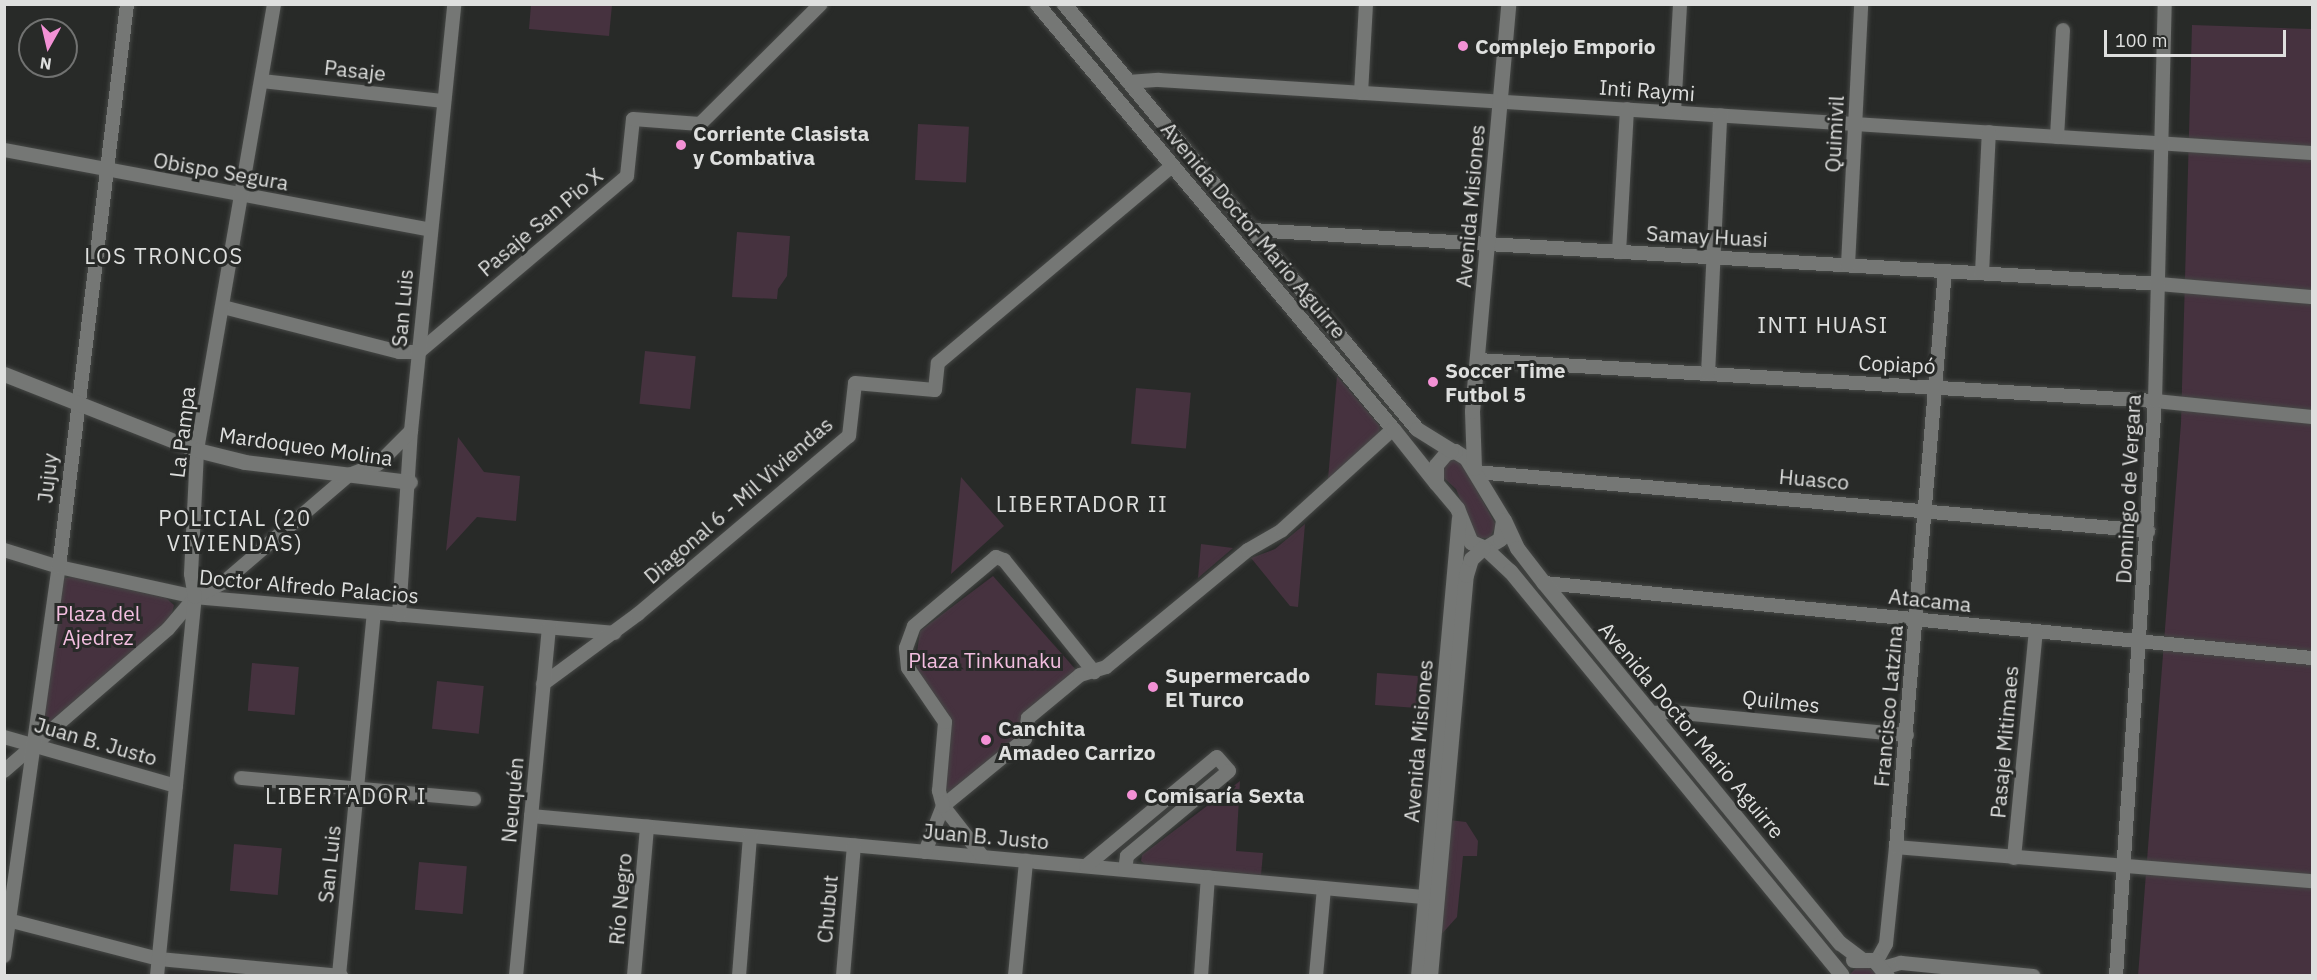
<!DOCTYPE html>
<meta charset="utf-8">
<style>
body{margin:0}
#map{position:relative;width:2317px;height:980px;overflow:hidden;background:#282a28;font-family:"IBM Plex Sans",sans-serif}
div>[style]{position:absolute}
.green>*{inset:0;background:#46323f;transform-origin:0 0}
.roads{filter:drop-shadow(0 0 2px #464846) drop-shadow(0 0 2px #464846)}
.street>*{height:14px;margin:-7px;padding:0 7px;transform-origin:7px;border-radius:7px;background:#757775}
.secondary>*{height:15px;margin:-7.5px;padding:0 7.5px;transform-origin:7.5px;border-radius:7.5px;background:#757775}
.dots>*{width:16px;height:16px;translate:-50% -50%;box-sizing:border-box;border:3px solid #282a28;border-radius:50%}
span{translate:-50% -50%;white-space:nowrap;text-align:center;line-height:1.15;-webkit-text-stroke:6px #282a28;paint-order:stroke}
.poi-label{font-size:21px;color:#dedfde;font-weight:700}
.left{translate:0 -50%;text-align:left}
.street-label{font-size:21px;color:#dedfde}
.park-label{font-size:21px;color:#f3bee0}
.neighbourhood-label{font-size:22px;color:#dedfde;letter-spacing:1.5px}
.frame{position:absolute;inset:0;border:6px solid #dedfde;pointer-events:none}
.north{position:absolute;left:18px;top:18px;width:60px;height:60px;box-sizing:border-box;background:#282a28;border:2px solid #717271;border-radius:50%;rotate:188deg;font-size:16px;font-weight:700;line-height:24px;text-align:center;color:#dedfde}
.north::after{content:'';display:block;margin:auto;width:21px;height:27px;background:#f391d5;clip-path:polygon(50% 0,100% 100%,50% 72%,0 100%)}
.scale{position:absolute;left:2104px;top:30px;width:182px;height:27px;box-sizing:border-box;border:3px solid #dedfde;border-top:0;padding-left:8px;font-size:18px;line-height:21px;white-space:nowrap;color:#dedfde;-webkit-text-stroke:4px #282a28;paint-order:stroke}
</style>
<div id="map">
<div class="green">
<div style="clip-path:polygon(531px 5px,612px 5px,609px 36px,529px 29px)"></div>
<div style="clip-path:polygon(2192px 25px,2312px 29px,2312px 975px,2138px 976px,2181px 423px)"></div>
<div style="left:918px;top:124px;width:51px;height:56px;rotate:3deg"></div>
<div style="clip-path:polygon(737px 232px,790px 236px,787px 276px,778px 289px,777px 299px,732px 297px)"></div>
<div style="left:645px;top:351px;width:51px;height:53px;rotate:6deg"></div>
<div style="clip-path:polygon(1337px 376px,1380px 426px,1379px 435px,1328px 479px)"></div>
<div style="left:1136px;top:388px;width:55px;height:56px;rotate:5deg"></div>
<div style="clip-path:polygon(458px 437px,484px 472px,520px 476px,516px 521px,477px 517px,446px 551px)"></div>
<div style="clip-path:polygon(1459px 458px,1496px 525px,1490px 538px,1476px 538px,1456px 489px,1443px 477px,1442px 466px,1447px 459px)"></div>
<div style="clip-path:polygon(961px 477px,1004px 526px,951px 574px)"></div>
<div style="clip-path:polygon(1305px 524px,1298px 607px,1290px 606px,1251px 558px,1275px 549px)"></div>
<div style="clip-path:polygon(1201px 544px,1233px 548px,1198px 578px)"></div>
<div style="clip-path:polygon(993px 576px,1077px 671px,1024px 715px,1018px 736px,949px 794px,944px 790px,949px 719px,915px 666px,920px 631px)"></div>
<div style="clip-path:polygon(72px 577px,166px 598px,174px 605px,171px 617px,52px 722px,44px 722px,42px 714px,64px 578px)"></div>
<div style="left:252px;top:663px;width:47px;height:48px;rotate:5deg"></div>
<div style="clip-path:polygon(1377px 673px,1418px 676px,1417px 692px,1425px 702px,1417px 708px,1375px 705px)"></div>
<div style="left:437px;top:681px;width:47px;height:48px;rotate:6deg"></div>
<div style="clip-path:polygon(1240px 781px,1236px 851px,1263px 853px,1261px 875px,1146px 865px,1141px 861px,1142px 855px)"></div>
<div style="clip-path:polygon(1449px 820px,1466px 822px,1478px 841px,1477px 856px,1463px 856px,1457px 917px,1439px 937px)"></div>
<div style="left:234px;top:844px;width:48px;height:47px;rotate:5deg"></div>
<div style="left:419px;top:862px;width:48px;height:48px;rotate:5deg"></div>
<div style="clip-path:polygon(1857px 967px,1868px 967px,1879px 976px,1848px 976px)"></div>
</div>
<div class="roads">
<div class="street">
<div style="left:262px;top:81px;width:183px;rotate:6.3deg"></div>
<div style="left:1128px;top:82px;width:31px;rotate:-4deg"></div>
<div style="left:1159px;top:80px;width:1155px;rotate:3.62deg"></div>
<div style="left:1361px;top:93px;width:89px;rotate:-86.8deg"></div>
<div style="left:1674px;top:112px;width:108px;rotate:-86.8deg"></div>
<div style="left:2057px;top:137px;width:107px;rotate:-86.8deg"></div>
<div style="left:4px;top:150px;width:433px;rotate:10.6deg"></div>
<div style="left:1252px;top:230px;width:910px;rotate:3.4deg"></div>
<div style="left:2160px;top:284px;width:153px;rotate:4.9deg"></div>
<div style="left:1619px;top:252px;width:143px;rotate:-86.8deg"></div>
<div style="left:1848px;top:265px;width:261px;rotate:-87.1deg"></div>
<div style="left:1982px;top:273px;width:141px;rotate:-87.2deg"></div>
<div style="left:223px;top:307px;width:182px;rotate:14.3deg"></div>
<div style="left:399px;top:352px;width:20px"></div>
<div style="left:419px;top:352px;width:272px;rotate:-40.2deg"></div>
<div style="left:627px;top:176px;width:57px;rotate:-84deg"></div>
<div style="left:633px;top:119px;width:67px;rotate:4.3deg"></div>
<div style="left:700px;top:124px;width:170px;rotate:-44.8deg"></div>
<div style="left:1478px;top:360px;width:678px;rotate:3.47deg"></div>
<div style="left:2155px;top:401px;width:158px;rotate:5.8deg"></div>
<div style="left:1708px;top:374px;width:259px;rotate:-87.3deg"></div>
<div style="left:1476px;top:472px;width:675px;rotate:5.02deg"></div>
<div style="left:4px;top:550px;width:58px;rotate:17.2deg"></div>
<div style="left:59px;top:567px;width:139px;rotate:12.4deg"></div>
<div style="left:195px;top:597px;width:421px;rotate:4.9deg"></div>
<div style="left:1544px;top:583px;width:772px;rotate:5.58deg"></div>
<div style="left:399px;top:615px;width:184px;rotate:-86.3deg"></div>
<div style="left:411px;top:431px;width:429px;rotate:-84.2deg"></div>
<div style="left:543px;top:684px;width:118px;rotate:-36.4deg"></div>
<div style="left:638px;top:614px;width:276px;rotate:-40.2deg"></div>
<div style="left:849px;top:436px;width:53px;rotate:-83.5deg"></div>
<div style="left:855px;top:383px;width:80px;rotate:5deg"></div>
<div style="left:935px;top:390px;width:27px;rotate:-84deg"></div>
<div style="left:938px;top:363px;width:306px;rotate:-40.1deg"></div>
<div style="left:1651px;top:713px;width:21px;rotate:-3deg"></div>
<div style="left:1672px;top:712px;width:236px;rotate:5.6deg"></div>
<div style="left:4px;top:737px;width:179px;rotate:15.9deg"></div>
<div style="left:4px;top:771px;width:217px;rotate:-40.9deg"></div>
<div style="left:168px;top:629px;width:42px;rotate:-49.8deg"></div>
<div style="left:195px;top:597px;width:33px;rotate:-27deg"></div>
<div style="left:224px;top:582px;width:165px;rotate:-40.6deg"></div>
<div style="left:349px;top:475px;width:31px;rotate:-21deg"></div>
<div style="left:378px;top:464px;width:47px;rotate:-45deg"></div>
<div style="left:241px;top:778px;width:234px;rotate:5.2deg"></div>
<div style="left:531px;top:816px;width:907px;rotate:5.19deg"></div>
<div style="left:1896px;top:847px;width:417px;rotate:4.7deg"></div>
<div style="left:925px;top:852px;width:49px;rotate:-68.6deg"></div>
<div style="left:943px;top:806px;width:106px;rotate:-39.3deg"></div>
<div style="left:1025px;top:739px;width:21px;rotate:-82deg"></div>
<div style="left:1028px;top:718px;width:67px;rotate:-39.6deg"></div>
<div style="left:1080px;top:675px;width:27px;rotate:-17deg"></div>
<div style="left:1106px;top:667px;width:184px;rotate:-39.5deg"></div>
<div style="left:1248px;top:550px;width:39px;rotate:-30deg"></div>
<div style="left:1282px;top:530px;width:150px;rotate:-42.3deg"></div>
<div style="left:983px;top:857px;width:65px;rotate:-128.1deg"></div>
<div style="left:943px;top:806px;width:16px;rotate:-105deg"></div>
<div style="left:939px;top:791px;width:69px;rotate:-85deg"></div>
<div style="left:945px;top:722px;width:65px;rotate:-124.4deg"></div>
<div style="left:908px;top:668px;width:20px;rotate:-96deg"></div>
<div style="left:906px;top:648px;width:23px;rotate:-70deg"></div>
<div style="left:914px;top:626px;width:107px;rotate:-40.1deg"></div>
<div style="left:996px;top:557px;width:9px;rotate:21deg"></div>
<div style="left:1004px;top:560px;width:144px;rotate:51.2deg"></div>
<div style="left:2014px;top:858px;width:228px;rotate:-84.5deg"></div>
<div style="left:1086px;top:866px;width:170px;rotate:-39.8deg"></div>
<div style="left:1217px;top:757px;width:18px;rotate:49deg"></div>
<div style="left:1229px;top:771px;width:133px;rotate:140.2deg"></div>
<div style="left:1127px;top:856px;width:14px;rotate:98deg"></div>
<div style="left:4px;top:919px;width:160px;rotate:14.5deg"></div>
<div style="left:159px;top:959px;width:183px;rotate:5.3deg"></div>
<div style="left:4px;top:956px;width:393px;rotate:-82deg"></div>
<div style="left:59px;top:567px;width:567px;rotate:-83.11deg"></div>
<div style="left:1876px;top:962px;width:21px;rotate:-61deg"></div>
<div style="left:1886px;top:944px;width:98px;rotate:-84.1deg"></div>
<div style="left:1896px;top:847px;width:578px;rotate:-85.14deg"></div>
<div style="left:1883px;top:968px;width:19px;rotate:-16deg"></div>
<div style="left:1901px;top:963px;width:133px;rotate:5.6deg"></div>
<div style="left:339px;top:975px;width:364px;rotate:-84.5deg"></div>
<div style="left:157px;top:976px;width:381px;rotate:-84.3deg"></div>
<div style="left:195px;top:597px;width:23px;rotate:-100deg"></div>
<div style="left:191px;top:574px;width:124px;rotate:-87.2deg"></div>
<div style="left:197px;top:450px;width:453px;rotate:-80.2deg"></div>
<div style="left:516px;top:976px;width:350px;rotate:-84.6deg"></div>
<div style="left:634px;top:976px;width:150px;rotate:-85deg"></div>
<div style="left:739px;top:976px;width:140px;rotate:-85.5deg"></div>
<div style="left:843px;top:976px;width:131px;rotate:-85.2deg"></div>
<div style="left:1015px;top:976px;width:116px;rotate:-84.5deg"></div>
<div style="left:1201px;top:976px;width:99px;rotate:-86deg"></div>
<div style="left:1316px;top:976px;width:88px;rotate:-84.8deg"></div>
<div style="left:2116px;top:976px;width:576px;rotate:-86.12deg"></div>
<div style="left:2155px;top:401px;width:397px;rotate:-88.6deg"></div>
</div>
<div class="secondary">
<div style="left:1037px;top:4px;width:554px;rotate:50.05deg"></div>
<div style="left:1393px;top:429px;width:69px;rotate:51.5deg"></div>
<div style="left:1436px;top:483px;width:33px;rotate:50deg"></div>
<div style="left:1457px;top:508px;width:37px;rotate:68deg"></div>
<div style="left:1471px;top:542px;width:15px;rotate:23deg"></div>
<div style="left:1485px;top:548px;width:17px;rotate:-31deg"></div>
<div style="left:1500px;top:539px;width:20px;rotate:-81deg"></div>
<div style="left:1503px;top:519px;width:71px;rotate:-121.2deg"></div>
<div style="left:1466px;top:458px;width:13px;rotate:-148deg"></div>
<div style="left:1455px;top:451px;width:9px;rotate:167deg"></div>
<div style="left:1446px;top:453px;width:16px;rotate:130deg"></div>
<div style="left:1436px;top:465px;width:18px;rotate:90deg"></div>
<div style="left:1064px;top:4px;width:552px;rotate:50.29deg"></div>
<div style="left:1417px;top:429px;width:40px;rotate:32deg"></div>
<div style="left:4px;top:374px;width:207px;rotate:21.5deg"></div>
<div style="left:197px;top:450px;width:49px;rotate:14deg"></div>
<div style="left:245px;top:462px;width:166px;rotate:6.9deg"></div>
<div style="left:1474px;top:468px;width:57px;rotate:-92deg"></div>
<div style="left:1472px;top:411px;width:409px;rotate:-84.9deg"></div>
<div style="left:1504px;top:520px;width:31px;rotate:65deg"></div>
<div style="left:1517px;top:548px;width:44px;rotate:52.4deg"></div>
<div style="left:1544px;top:583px;width:466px;rotate:50.6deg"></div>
<div style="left:1840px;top:943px;width:25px;rotate:37deg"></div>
<div style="left:1485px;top:548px;width:34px;rotate:43deg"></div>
<div style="left:1510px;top:571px;width:522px;rotate:50.6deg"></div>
<div style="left:1853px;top:960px;width:21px"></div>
<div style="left:1874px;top:960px;width:21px;rotate:51deg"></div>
<div style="left:1418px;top:976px;width:459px;rotate:-84.9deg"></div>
<div style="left:1430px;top:976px;width:403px;rotate:-84.9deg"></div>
<div style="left:1466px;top:575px;width:17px;rotate:-73deg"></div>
<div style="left:1471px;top:559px;width:16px;rotate:-43deg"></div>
</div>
</div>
<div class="dots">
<div style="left:1463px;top:46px;background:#f391d5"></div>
<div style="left:681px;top:145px;background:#f391d5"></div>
<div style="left:1433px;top:382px;background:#f391d5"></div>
<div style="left:1153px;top:687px;background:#f391d5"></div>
<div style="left:986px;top:740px;background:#f391d5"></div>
<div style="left:1132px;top:795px;background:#f391d5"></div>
</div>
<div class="poi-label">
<span class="left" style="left:1475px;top:46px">Complejo Emporio</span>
<span class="left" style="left:693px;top:145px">Corriente Clasista<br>y Combativa</span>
<span class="left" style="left:1445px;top:382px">Soccer Time<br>Futbol 5</span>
<span class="left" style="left:1165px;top:687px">Supermercado<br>El Turco</span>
<span class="left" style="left:998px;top:740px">Canchita<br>Amadeo Carrizo</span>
<span class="left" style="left:1144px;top:795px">Comisaría Sexta</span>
</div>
<div class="street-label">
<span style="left:355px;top:70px;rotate:6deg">Pasaje</span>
<span style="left:1647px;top:90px;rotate:4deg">Inti Raymi</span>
<span style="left:1834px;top:134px;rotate:-87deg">Quimivil</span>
<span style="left:221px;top:171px;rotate:10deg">Obispo Segura</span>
<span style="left:1470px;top:206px;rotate:-85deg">Avenida Misiones</span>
<span style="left:540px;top:222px;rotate:-40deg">Pasaje San Pio X</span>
<span style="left:1254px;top:230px;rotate:50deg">Avenida Doctor Mario Aguirre</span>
<span style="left:1707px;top:236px;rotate:3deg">Samay Huasi</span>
<span style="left:402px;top:308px;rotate:-85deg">San Luis</span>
<span style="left:1897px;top:364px;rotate:3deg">Copiapó</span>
<span style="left:182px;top:432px;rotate:-83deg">La Pampa</span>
<span style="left:306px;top:446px;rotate:8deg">Mardoqueo Molina</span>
<span style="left:47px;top:478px;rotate:-84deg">Jujuy</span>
<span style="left:1814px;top:479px;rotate:5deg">Huasco</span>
<span style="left:2128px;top:489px;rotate:-87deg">Domingo de Vergara</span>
<span style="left:738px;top:500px;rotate:-41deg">Diagonal 6 - Mil Viviendas</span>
<span style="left:309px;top:586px;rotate:5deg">Doctor Alfredo Palacios</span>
<span style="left:1930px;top:600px;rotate:6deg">Atacama</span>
<span style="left:1781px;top:701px;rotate:6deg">Quilmes</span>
<span style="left:1888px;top:706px;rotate:-85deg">Francisco Latzina</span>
<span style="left:1692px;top:730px;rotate:50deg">Avenida Doctor Mario Aguirre</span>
<span style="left:96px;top:741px;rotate:16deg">Juan B. Justo</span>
<span style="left:1418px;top:741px;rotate:-85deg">Avenida Misiones</span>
<span style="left:2004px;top:742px;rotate:-85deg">Pasaje Mitimaes</span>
<span style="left:512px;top:800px;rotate:-85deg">Neuquén</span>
<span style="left:986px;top:836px;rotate:5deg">Juan B. Justo</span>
<span style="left:329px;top:864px;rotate:-84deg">San Luis</span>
<span style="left:620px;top:899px;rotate:-85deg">Río Negro</span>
<span style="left:827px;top:909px;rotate:-85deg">Chubut</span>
</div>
<div class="park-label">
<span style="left:98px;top:625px">Plaza del<br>Ajedrez</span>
<span style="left:985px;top:660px">Plaza Tinkunaku</span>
</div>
<div class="neighbourhood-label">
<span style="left:164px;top:256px">LOS TRONCOS</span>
<span style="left:1823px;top:325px">INTI HUASI</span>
<span style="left:1082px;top:504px">LIBERTADOR II</span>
<span style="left:235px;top:530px">POLICIAL (20<br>VIVIENDAS)</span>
<span style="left:346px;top:796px">LIBERTADOR I</span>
</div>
<div class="frame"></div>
<div class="north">N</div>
<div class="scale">100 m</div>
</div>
